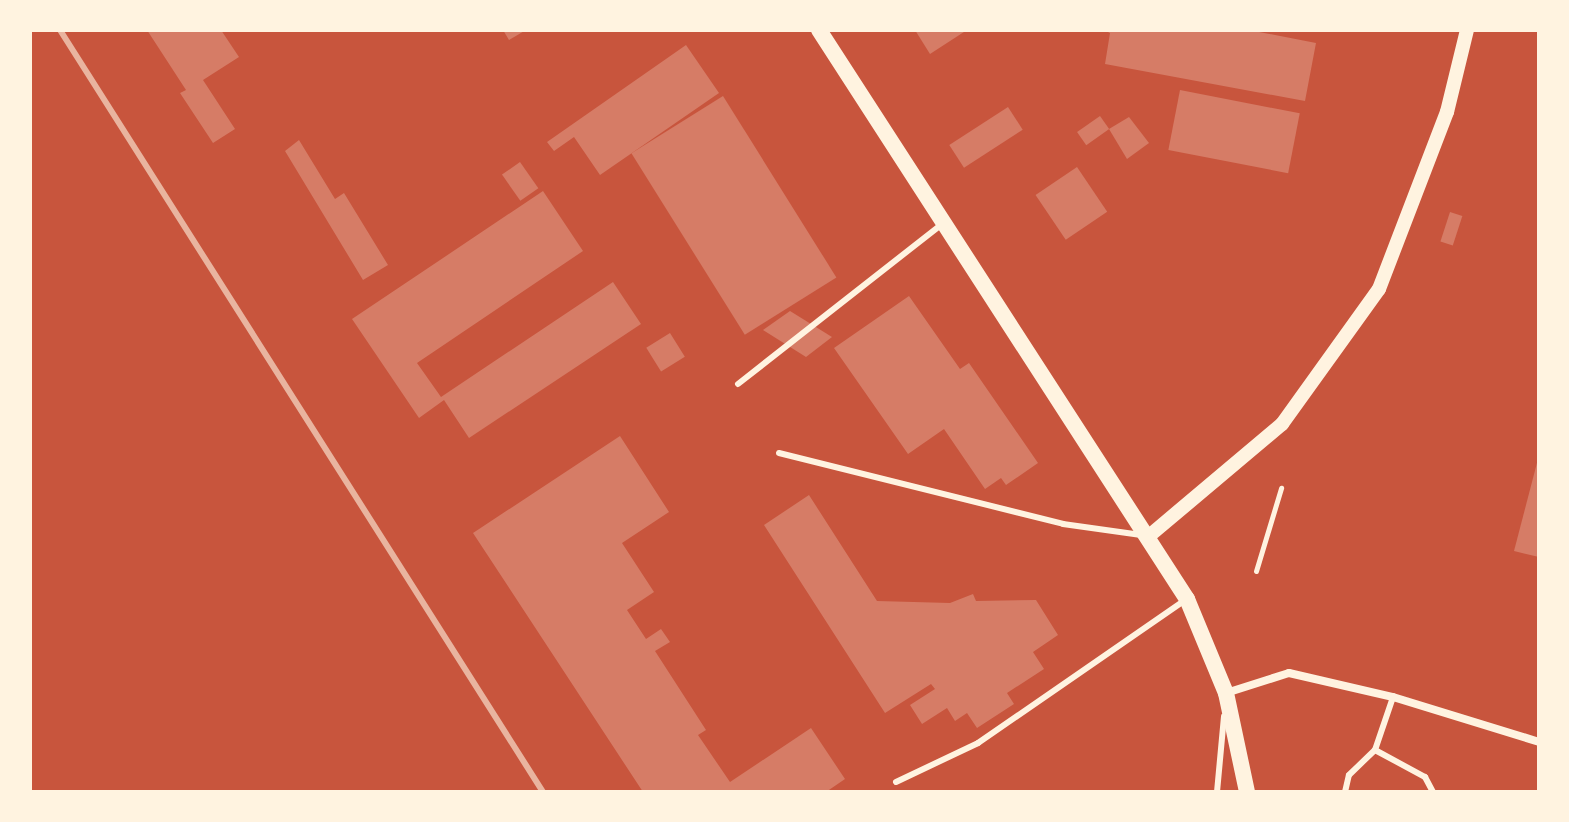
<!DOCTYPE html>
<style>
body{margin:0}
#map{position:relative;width:1569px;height:822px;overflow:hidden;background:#c8553d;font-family:Quicksand,sans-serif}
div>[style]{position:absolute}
.building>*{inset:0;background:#d67c66;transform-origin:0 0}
.path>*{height:5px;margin:-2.5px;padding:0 2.5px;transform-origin:2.5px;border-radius:2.5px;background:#fff3e0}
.service>*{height:6px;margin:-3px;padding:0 3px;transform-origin:3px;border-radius:3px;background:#fff3e0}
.minor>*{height:8px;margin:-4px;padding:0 4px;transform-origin:4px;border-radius:4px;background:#fff3e0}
.tertiary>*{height:14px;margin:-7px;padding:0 7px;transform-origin:7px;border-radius:7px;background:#fff3e0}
.secondary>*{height:16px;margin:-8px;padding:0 8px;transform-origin:8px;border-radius:8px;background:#fff3e0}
.rail>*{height:6px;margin:-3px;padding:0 3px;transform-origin:3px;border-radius:3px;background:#e9b49f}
span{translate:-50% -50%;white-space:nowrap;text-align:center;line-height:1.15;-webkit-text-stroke:6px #fff3e0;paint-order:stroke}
.frame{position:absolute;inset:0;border:32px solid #fff3e0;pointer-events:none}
</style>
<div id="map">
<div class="building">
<div style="clip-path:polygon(147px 30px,221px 30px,239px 57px,203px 80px,235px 129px,213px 143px,180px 93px,186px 90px)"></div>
<div style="clip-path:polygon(503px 30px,526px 30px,509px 40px)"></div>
<div style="clip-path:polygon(915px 30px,967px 30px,930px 54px)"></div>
<div style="clip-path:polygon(1104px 30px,1249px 30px,1316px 43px,1305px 101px,1105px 64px,1110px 33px)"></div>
<div style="clip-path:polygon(686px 45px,719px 93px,600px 175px,574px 137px,554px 151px,547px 142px)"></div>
<div style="left:1180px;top:90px;width:122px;height:61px;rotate:11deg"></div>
<div style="left:723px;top:96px;width:214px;height:108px;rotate:58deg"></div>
<div style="left:1008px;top:107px;width:27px;height:70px;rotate:57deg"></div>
<div style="left:1100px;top:116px;width:16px;height:28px;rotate:55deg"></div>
<div style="clip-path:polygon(1129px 117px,1149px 143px,1127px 159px,1109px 129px)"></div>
<div style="clip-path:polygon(299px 140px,335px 199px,344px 193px,388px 265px,363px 280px,285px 151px)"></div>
<div style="left:520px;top:162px;width:32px;height:22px;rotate:55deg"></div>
<div style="left:1077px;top:167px;width:54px;height:50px;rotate:56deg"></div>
<div style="clip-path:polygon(543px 191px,583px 251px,417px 363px,441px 397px,613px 282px,641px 324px,469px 438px,444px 400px,419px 418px,352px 319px)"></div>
<div style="left:1450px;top:212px;width:13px;height:31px;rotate:18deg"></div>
<div style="clip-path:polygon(909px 296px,960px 369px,969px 363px,1038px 463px,1006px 485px,1001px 478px,985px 489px,944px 429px,908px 454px,834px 348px)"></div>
<div style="clip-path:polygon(790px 311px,832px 337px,806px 357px,763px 330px)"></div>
<div style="left:670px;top:333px;width:28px;height:28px;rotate:58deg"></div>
<div style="clip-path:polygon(620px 436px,669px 512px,622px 543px,654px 592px,627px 610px,646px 639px,661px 629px,670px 642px,655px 651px,706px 730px,698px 735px,730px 782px,811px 728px,845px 779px,826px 792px,643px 792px,473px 533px)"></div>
<div style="clip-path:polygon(1538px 459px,1539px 459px,1539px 557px,1514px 551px)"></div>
<div style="clip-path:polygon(809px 495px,877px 601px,950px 603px,973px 594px,976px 601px,1036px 600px,1058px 635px,1033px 652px,1044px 669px,1007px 693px,1014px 704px,977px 728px,967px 713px,955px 721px,947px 708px,922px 724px,910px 705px,935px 689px,931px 684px,885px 713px,764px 525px)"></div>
</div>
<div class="path">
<div style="left:1256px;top:571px;width:87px;rotate:-73.2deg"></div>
</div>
<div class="service">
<div style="left:738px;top:384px;width:258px;rotate:-38.1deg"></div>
<div style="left:779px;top:453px;width:293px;rotate:14deg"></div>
<div style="left:1063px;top:524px;width:79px;rotate:8deg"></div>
<div style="left:1375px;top:750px;width:57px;rotate:28.4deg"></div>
<div style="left:1425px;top:777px;width:17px;rotate:62deg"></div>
<div style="left:896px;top:782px;width:91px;rotate:-25.4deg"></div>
<div style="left:978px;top:743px;width:250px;rotate:-34.6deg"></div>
<div style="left:1217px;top:792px;width:76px;rotate:-84.7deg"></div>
<div style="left:1345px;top:792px;width:17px;rotate:-77deg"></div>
<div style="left:1349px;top:775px;width:36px;rotate:-44deg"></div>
<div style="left:1375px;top:750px;width:56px;rotate:-71.2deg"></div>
</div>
<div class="minor">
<div style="left:1226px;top:693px;width:66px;rotate:-17.6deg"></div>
<div style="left:1289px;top:673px;width:107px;rotate:13deg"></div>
<div style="left:1393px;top:697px;width:153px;rotate:17.1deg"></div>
</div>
<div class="tertiary">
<div style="left:1149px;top:536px;width:174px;rotate:-40.1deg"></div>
<div style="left:1282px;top:424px;width:166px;rotate:-54.3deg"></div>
<div style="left:1379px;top:289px;width:190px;rotate:-69deg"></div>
<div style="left:1447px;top:112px;width:84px;rotate:-76.3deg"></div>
</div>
<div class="secondary">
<div style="left:819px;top:30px;width:678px;rotate:57.11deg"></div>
<div style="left:1187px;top:599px;width:102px;rotate:67.5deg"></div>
<div style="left:1226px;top:693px;width:101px;rotate:78deg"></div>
</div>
<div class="rail">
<div style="left:60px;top:30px;width:902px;rotate:57.63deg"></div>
</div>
<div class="frame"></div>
</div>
